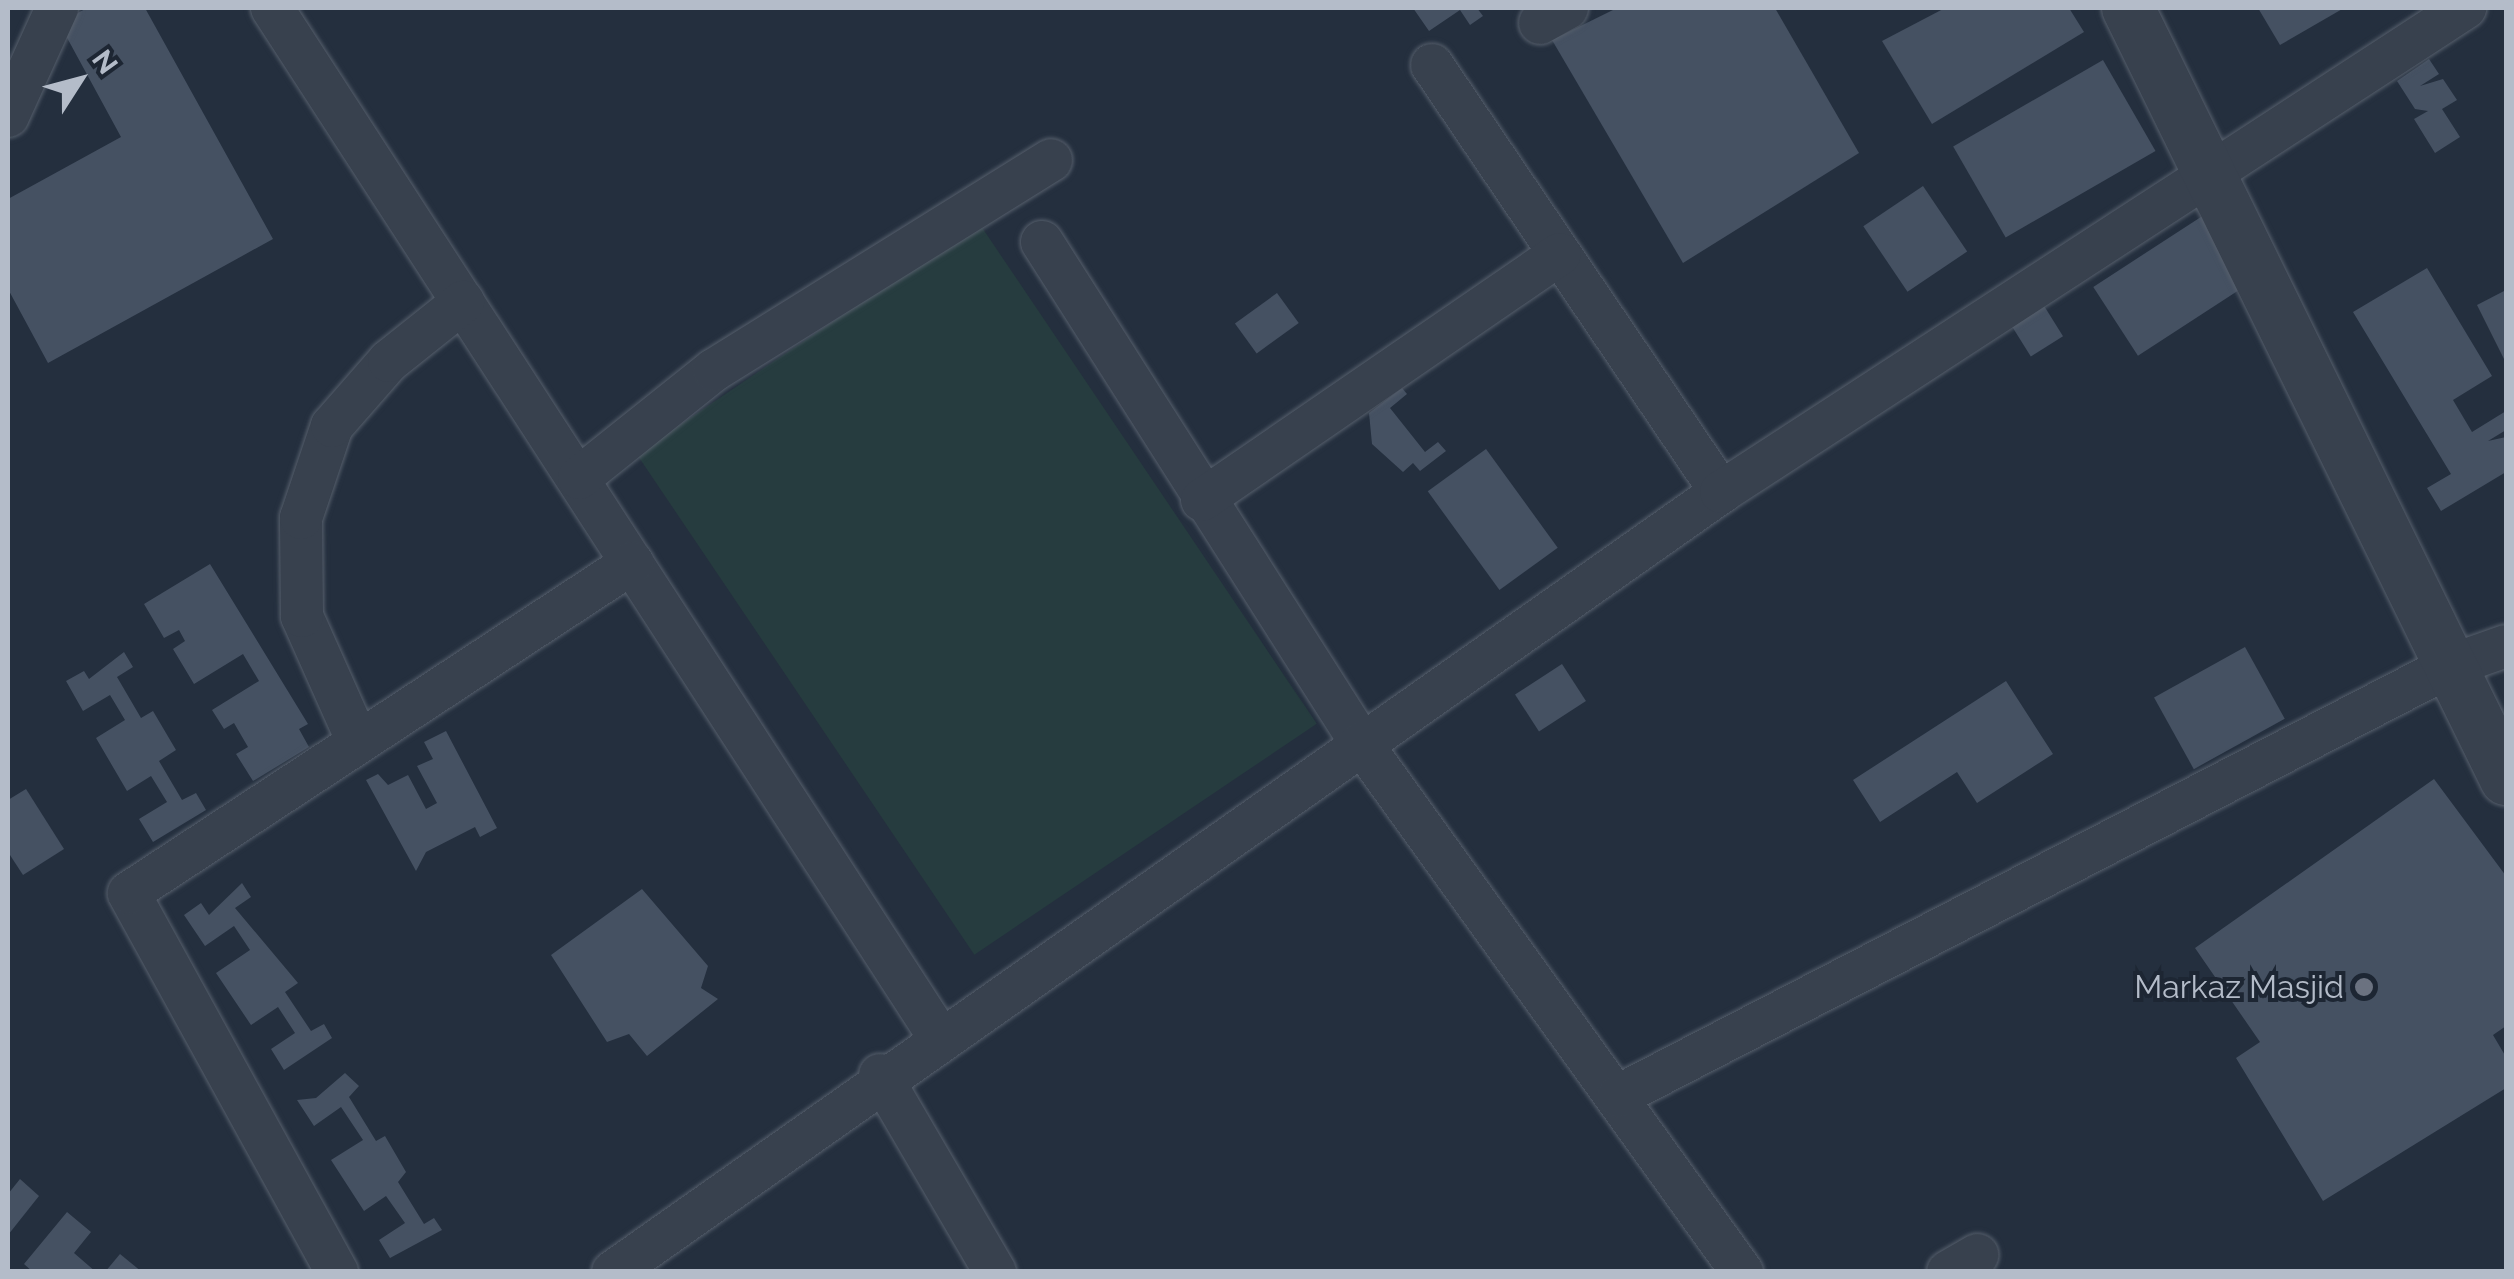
<!DOCTYPE html>
<style>
body{margin:0}
#map{position:relative;width:2514px;height:1279px;overflow:hidden;background:#242f3e;font-family:Raleway,sans-serif}
div>[style]{position:absolute}
.green>*{inset:0;background:#263c3f;transform-origin:0 0}
.building>*{inset:0;background:#455162;transform-origin:0 0}
.roads{filter:drop-shadow(0 0 2px #565f6c) drop-shadow(0 0 2px #565f6c)}
.minor>*{height:42px;margin:-21px;padding:0 21px;transform-origin:21px;border-radius:21px;background:#38414e}
.tertiary>*{height:52px;margin:-26px;padding:0 26px;transform-origin:26px;border-radius:26px;background:#38414e}
.dots>*{width:28px;height:28px;translate:-50% -50%;box-sizing:border-box;border:5px solid #1d2633;border-radius:50%}
span{translate:-50% -50%;white-space:nowrap;text-align:center;line-height:1.15;-webkit-text-stroke:8px #1d2633;paint-order:stroke}
.poi-label{font-size:32px;color:#b4bcc9}
.right{translate:-100% -50%;text-align:right}
.frame{position:absolute;inset:0;border:10px solid #b4bcc9;pointer-events:none}
.north{position:absolute;left:30px;top:30px;width:100px;height:100px;-webkit-text-stroke:8px #1d2633;paint-order:stroke;rotate:54deg;font-size:28px;font-weight:700;line-height:40px;text-align:center;color:#b4bcc9}
.north::after{content:'';display:block;margin:auto;width:35px;height:45px;background:#b4bcc9;clip-path:polygon(50% 0,100% 100%,50% 72%,0 100%)}
</style>
<div id="map">
<div class="green">
<div style="left:979px;top:223px;width:604px;height:413px;rotate:56deg"></div>
</div>
<div class="building">
<div style="clip-path:polygon(87px 8px,145px 8px,273px 239px,48px 363px,8px 289px,8px 199px,121px 137px,59px 23px)"></div>
<div style="clip-path:polygon(1413px 8px,1477px 8px,1483px 16px,1470px 25px,1460px 10px,1429px 31px)"></div>
<div style="clip-path:polygon(1617px 8px,1775px 8px,1859px 153px,1683px 263px,1552px 40px)"></div>
<div style="clip-path:polygon(1945px 8px,2069px 8px,2084px 32px,1932px 124px,1882px 41px)"></div>
<div style="clip-path:polygon(2258px 8px,2344px 8px,2280px 45px)"></div>
<div style="clip-path:polygon(2429px 59px,2439px 74px,2420px 86px,2443px 79px,2457px 100px,2442px 109px,2460px 137px,2435px 153px,2414px 119px,2428px 111px,2415px 109px,2397px 81px)"></div>
<div style="left:2103px;top:60px;width:105px;height:173px;rotate:60deg"></div>
<div style="left:1923px;top:186px;width:79px;height:72px;rotate:56deg"></div>
<div style="left:2204px;top:215px;width:82px;height:132px;rotate:57deg"></div>
<div style="clip-path:polygon(2427px 268px,2492px 376px,2453px 400px,2472px 432px,2506px 411px,2506px 430px,2488px 441px,2506px 437px,2506px 472px,2441px 511px,2427px 488px,2451px 474px,2353px 312px)"></div>
<div style="clip-path:polygon(2506px 290px,2506px 363px,2477px 305px)"></div>
<div style="left:1277px;top:293px;width:37px;height:52px;rotate:54deg"></div>
<div style="left:2036px;top:293px;width:51px;height:38px;rotate:58deg"></div>
<div style="clip-path:polygon(1402px 388px,1407px 394px,1390px 408px,1425px 452px,1438px 442px,1446px 451px,1420px 471px,1413px 463px,1403px 472px,1372px 444px,1369px 413px)"></div>
<div style="left:1486px;top:449px;width:122px;height:72px;rotate:54deg"></div>
<div style="clip-path:polygon(210px 564px,308px 724px,299px 729px,309px 747px,253px 781px,236px 754px,248px 747px,234px 723px,224px 729px,212px 710px,259px 681px,243px 654px,194px 684px,173px 649px,185px 641px,179px 630px,164px 638px,144px 604px)"></div>
<div style="left:2245px;top:647px;width:82px;height:104px;rotate:61deg"></div>
<div style="clip-path:polygon(124px 652px,133px 667px,117px 677px,141px 718px,153px 711px,176px 750px,159px 761px,182px 800px,196px 793px,206px 810px,153px 842px,139px 819px,167px 802px,151px 776px,127px 791px,96px 738px,125px 720px,110px 695px,83px 711px,66px 681px,84px 671px,89px 679px)"></div>
<div style="left:1562px;top:664px;width:44px;height:56px;rotate:57deg"></div>
<div style="clip-path:polygon(2006px 681px,2053px 754px,1977px 803px,1957px 772px,1880px 822px,1853px 780px)"></div>
<div style="clip-path:polygon(446px 731px,497px 828px,480px 837px,475px 827px,426px 852px,416px 871px,366px 780px,378px 774px,388px 785px,408px 775px,426px 809px,437px 803px,417px 766px,433px 759px,424px 742px)"></div>
<div style="clip-path:polygon(2434px 779px,2506px 876px,2506px 1026px,2493px 1035px,2506px 1057px,2506px 1088px,2323px 1201px,2236px 1058px,2260px 1042px,2195px 948px)"></div>
<div style="clip-path:polygon(26px 789px,64px 849px,23px 875px,8px 852px,8px 800px)"></div>
<div style="clip-path:polygon(242px 883px,251px 897px,235px 908px,298px 983px,285px 992px,311px 1031px,324px 1024px,332px 1038px,284px 1070px,271px 1049px,295px 1033px,278px 1007px,251px 1025px,216px 973px,250px 950px,234px 926px,205px 946px,184px 915px,201px 903px,209px 915px)"></div>
<div style="clip-path:polygon(642px 889px,708px 966px,701px 988px,718px 999px,647px 1056px,629px 1034px,607px 1042px,551px 955px)"></div>
<div style="clip-path:polygon(345px 1073px,359px 1086px,349px 1097px,376px 1141px,385px 1136px,406px 1172px,398px 1182px,424px 1224px,434px 1218px,442px 1230px,390px 1258px,379px 1240px,405px 1223px,386px 1196px,364px 1211px,331px 1160px,363px 1140px,341px 1107px,314px 1126px,297px 1100px,316px 1098px)"></div>
<div style="clip-path:polygon(20px 1179px,39px 1196px,8px 1235px,8px 1194px)"></div>
<div style="clip-path:polygon(67px 1212px,91px 1232px,74px 1253px,96px 1272px,33px 1272px,24px 1264px)"></div>
<div style="clip-path:polygon(120px 1254px,142px 1272px,105px 1272px)"></div>
</div>
<div class="roads">
<div class="minor">
<div style="left:272px;top:8px;width:1224px;rotate:57.04deg"></div>
<div style="left:1540px;top:23px;width:31px;rotate:-29deg"></div>
<div style="left:1432px;top:65px;width:516px;rotate:55.91deg"></div>
<div style="left:8px;top:116px;width:119px;rotate:-65.6deg"></div>
<div style="left:1042px;top:242px;width:594px;rotate:57.51deg"></div>
<div style="left:1361px;top:743px;width:652px;rotate:54.24deg"></div>
<div style="left:579px;top:478px;width:173px;rotate:-38.7deg"></div>
<div style="left:714px;top:370px;width:397px;rotate:-31.9deg"></div>
<div style="left:1202px;top:500px;width:434px;rotate:-34.5deg"></div>
<div style="left:358px;top:742px;width:138px;rotate:-114deg"></div>
<div style="left:302px;top:616px;width:98px;rotate:-90.6deg"></div>
<div style="left:301px;top:518px;width:97px;rotate:-71.4deg"></div>
<div style="left:332px;top:426px;width:86px;rotate:-48.8deg"></div>
<div style="left:389px;top:361px;width:95px;rotate:-38.6deg"></div>
<div style="left:880px;top:1075px;width:228px;rotate:59.7deg"></div>
<div style="left:1618px;top:1096px;width:939px;rotate:-27.33deg"></div>
<div style="left:2452px;top:665px;width:57px;rotate:-19.4deg"></div>
<div style="left:337px;top:1272px;width:432px;rotate:-118.8deg"></div>
<div style="left:129px;top:893px;width:602px;rotate:-33.27deg"></div>
<div style="left:613px;top:1272px;width:1355px;rotate:-35.14deg"></div>
<div style="left:1721px;top:492px;width:888px;rotate:-33.05deg"></div>
<div style="left:1948px;top:1272px;width:34px;rotate:-30deg"></div>
</div>
<div class="tertiary">
<div style="left:2128px;top:8px;width:859px;rotate:63.88deg"></div>
</div>
</div>
<div class="dots">
<div style="left:2364px;top:987px;background:#6b7280"></div>
</div>
<div class="poi-label">
<span class="right" style="left:2344px;top:987px">Markaz Masjid</span>
</div>
<div class="frame"></div>
<div class="north">N</div>
</div>
